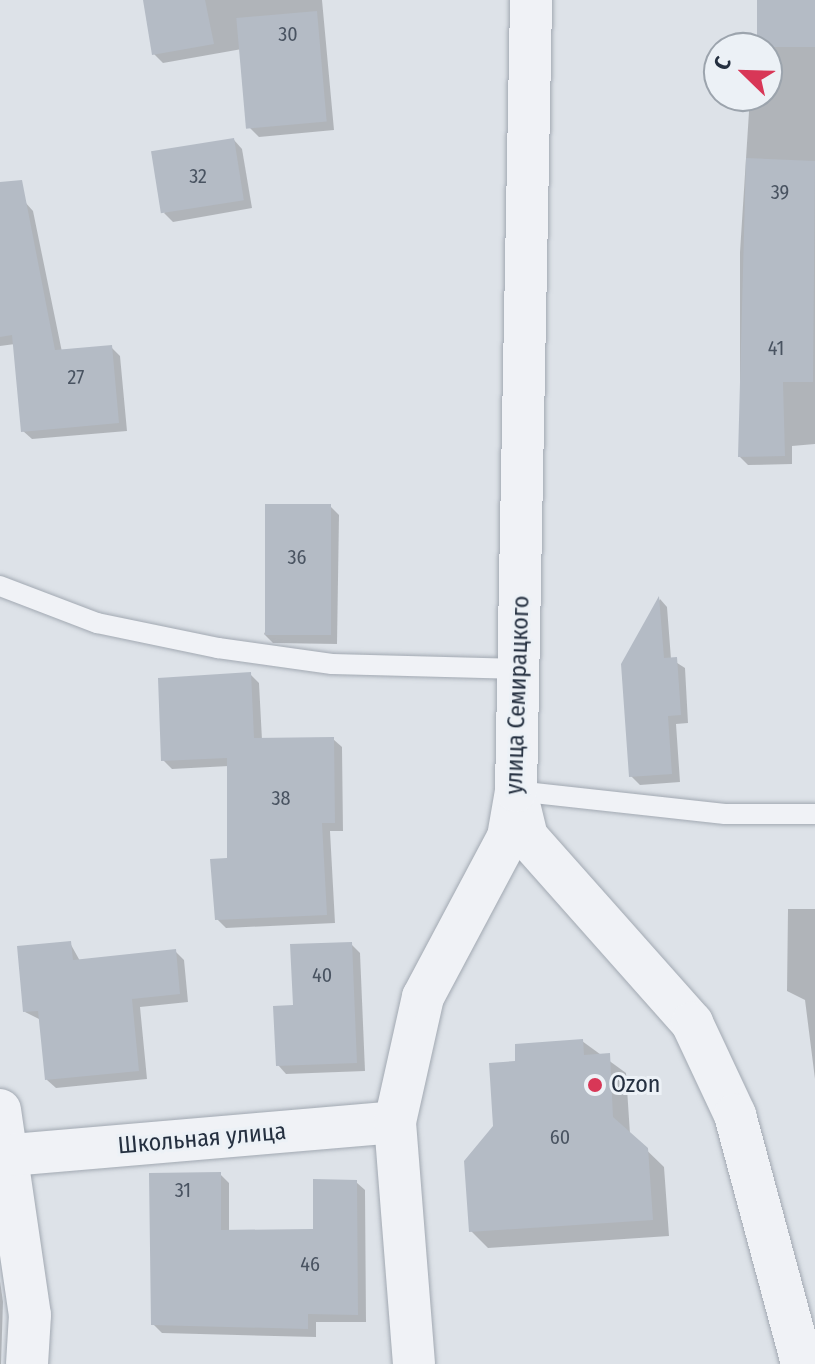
<!DOCTYPE html>
<meta charset="utf-8">
<style>
body{margin:0}
#map{position:relative;width:815px;height:1364px;overflow:hidden;background:#dde2e8;font-family:"Fira Sans Condensed",sans-serif}
div>[style]{position:absolute}
.shadow>*{inset:0;background:#0003}
.building>*{inset:0;background:#b4bbc5;transform-origin:0 0}
.roads{filter:drop-shadow(0 0 2px #a2a9b2) drop-shadow(0 0 2px #a2a9b2)}
.service>*{height:20px;margin:-10px;padding:0 10px;transform-origin:10px;border-radius:10px;background:#f0f2f6}
.minor>*{height:42px;margin:-21px;padding:0 21px;transform-origin:21px;border-radius:21px;background:#f0f2f6}
.dots>*{width:22px;height:22px;translate:-50% -50%;box-sizing:border-box;border:4px solid #ecf1f6;border-radius:50%}
span{translate:-50% -50%;white-space:nowrap;text-align:center;line-height:1.15;-webkit-text-stroke:6px #ecf1f6;paint-order:stroke}
.number-label{font-size:20px;color:#495361}
.number-label span{-webkit-text-stroke-width:0}
.street-label{font-size:24px;color:#253040}
.poi-label{font-size:24px;color:#253040}
.left{translate:0 -50%;text-align:left}
.north{position:absolute;left:703px;top:32px;width:80px;height:80px;box-sizing:border-box;background:#ecf1f6;border:2px solid #9ca4ad;border-radius:50%;rotate:293deg;font-size:22px;font-weight:700;line-height:32px;text-align:center;color:#253040}
.north::after{content:'';display:block;margin:auto;width:28px;height:36px;background:#d83757;clip-path:polygon(50% 0,100% 100%,50% 72%,0 100%)}
</style>
<div id="map">
<div class="shadow">
<div style="clip-path:polygon(145px 0,322px 0,334px 130px,259px 137px,250px 128px,242px 49px,163px 63px,154px 54px)"></div>
<div style="clip-path:polygon(759px 0,815px 0,815px 444px,792px 446px,792px 464px,748px 465px,740px 457px,740px 252px,750px 96px,767px 96px)"></div>
<div style="clip-path:polygon(234px 140px,242px 149px,252px 208px,173px 222px,164px 213px)"></div>
<div style="clip-path:polygon(25px 202px,33px 211px,62px 352px,111px 347px,120px 356px,127px 431px,32px 439px,23px 431px,15px 344px,0 346px,0 207px)"></div>
<div style="clip-path:polygon(330px 506px,339px 515px,337px 644px,273px 643px,264px 634px)"></div>
<div style="clip-path:polygon(660px 599px,667px 607px,671px 659px,685px 668px,688px 723px,676px 724px,680px 782px,640px 785px,631px 776px,623px 664px)"></div>
<div style="clip-path:polygon(250px 674px,259px 683px,262px 740px,333px 739px,342px 747px,343px 831px,330px 831px,335px 923px,226px 928px,217px 919px,229px 860px,229px 766px,172px 769px,163px 760px)"></div>
<div style="clip-path:polygon(788px 909px,815px 909px,815px 1079px,805px 1000px,787px 991px)"></div>
<div style="clip-path:polygon(70px 943px,80px 961px,175px 951px,184px 960px,188px 1002px,140px 1007px,147px 1079px,56px 1088px,47px 1080px,41px 1020px,25px 1012px)"></div>
<div style="clip-path:polygon(351px 944px,360px 953px,365px 1071px,286px 1074px,278px 1065px,295px 1007px)"></div>
<div style="clip-path:polygon(582px 1041px,626px 1073px,630px 1134px,664px 1167px,669px 1236px,488px 1248px,471px 1231px,517px 1063px)"></div>
<div style="clip-path:polygon(220px 1174px,229px 1183px,229px 1232px,315px 1231px,356px 1182px,365px 1190px,366px 1322px,316px 1322px,316px 1337px,162px 1333px,153px 1324px)"></div>
<div style="clip-path:polygon(0 1281px,3px 1302px,1px 1364px,0 1364px)"></div>
</div>
<div class="building">
<div style="clip-path:polygon(143px 0,205px 0,214px 44px,152px 55px)"></div>
<div style="left:757px;top:0;width:58px;height:47px"></div>
<div style="left:317px;top:11px;width:111px;height:81px;rotate:85deg"></div>
<div style="left:234px;top:138px;width:63px;height:84px;rotate:81deg"></div>
<div style="clip-path:polygon(746px 158px,815px 161px,813px 382px,783px 382px,785px 456px,738px 457px)"></div>
<div style="clip-path:polygon(22px 180px,55px 350px,112px 345px,119px 423px,21px 432px,12px 335px,0 337px,0 182px)"></div>
<div style="left:265px;top:504px;width:66px;height:131px"></div>
<div style="clip-path:polygon(659px 596px,664px 658px,677px 657px,681px 715px,668px 716px,672px 774px,629px 777px,621px 664px)"></div>
<div style="clip-path:polygon(251px 672px,254px 738px,334px 737px,335px 823px,322px 823px,327px 915px,215px 920px,210px 859px,227px 858px,227px 758px,161px 761px,158px 678px)"></div>
<div style="clip-path:polygon(71px 941px,73px 960px,176px 949px,180px 994px,132px 999px,139px 1071px,45px 1080px,38px 1011px,23px 1012px,17px 946px)"></div>
<div style="clip-path:polygon(352px 942px,357px 1063px,276px 1066px,273px 1006px,293px 1005px,290px 944px)"></div>
<div style="clip-path:polygon(583px 1039px,584px 1055px,610px 1053px,613px 1117px,648px 1148px,653px 1220px,469px 1232px,464px 1161px,493px 1126px,489px 1063px,515px 1061px,515px 1044px)"></div>
<div style="clip-path:polygon(221px 1172px,221px 1230px,313px 1229px,313px 1179px,357px 1180px,358px 1315px,308px 1314px,308px 1329px,151px 1325px,149px 1173px)"></div>
</div>
<div class="roads">
<div class="service">
<div style="left:0;top:586px;width:104px;rotate:20.9deg"></div>
<div style="left:97px;top:623px;width:124px;rotate:11.7deg"></div>
<div style="left:218px;top:648px;width:115px;rotate:8deg"></div>
<div style="left:332px;top:664px;width:189px;rotate:1.5deg"></div>
<div style="left:516px;top:791px;width:210px;rotate:6.3deg"></div>
<div style="left:725px;top:814px;width:90px"></div>
</div>
<div class="minor">
<div style="left:517px;top:796px;width:42px;rotate:76.3deg"></div>
<div style="left:527px;top:837px;width:249px;rotate:48.4deg"></div>
<div style="left:692px;top:1023px;width:102px;rotate:64.9deg"></div>
<div style="left:735px;top:1115px;width:258px;rotate:74.9deg"></div>
<div style="left:0;top:1110px;width:207px;rotate:81.7deg"></div>
<div style="left:30px;top:1315px;width:49px;rotate:93.5deg"></div>
<div style="left:0;top:1156px;width:396px;rotate:-4.9deg"></div>
<div style="left:414px;top:1364px;width:243px;rotate:-94.5deg"></div>
<div style="left:395px;top:1122px;width:128px;rotate:-77.4deg"></div>
<div style="left:423px;top:997px;width:181px;rotate:-62deg"></div>
<div style="left:508px;top:837px;width:47px;rotate:-80.1deg"></div>
<div style="left:516px;top:791px;width:791px;rotate:-88.91deg"></div>
</div>
</div>
<div class="dots">
<div style="left:595px;top:1085px;background:#d83757"></div>
</div>
<div class="number-label">
<span style="left:288px;top:34px">30</span>
<span style="left:198px;top:176px">32</span>
<span style="left:780px;top:192px">39</span>
<span style="left:776px;top:348px">41</span>
<span style="left:76px;top:377px">27</span>
<span style="left:297px;top:557px">36</span>
<span style="left:281px;top:798px">38</span>
<span style="left:322px;top:975px">40</span>
<span style="left:560px;top:1137px">60</span>
<span style="left:183px;top:1190px">31</span>
<span style="left:310px;top:1264px">46</span>
</div>
<div class="street-label">
<span style="left:518px;top:695px;rotate:-88deg">улица Семирацкого</span>
<span style="left:202px;top:1139px;rotate:-5deg">Школьная улица</span>
</div>
<div class="poi-label">
<span class="left" style="left:611px;top:1085px">Ozon</span>
</div>
<div class="north">С</div>
</div>
